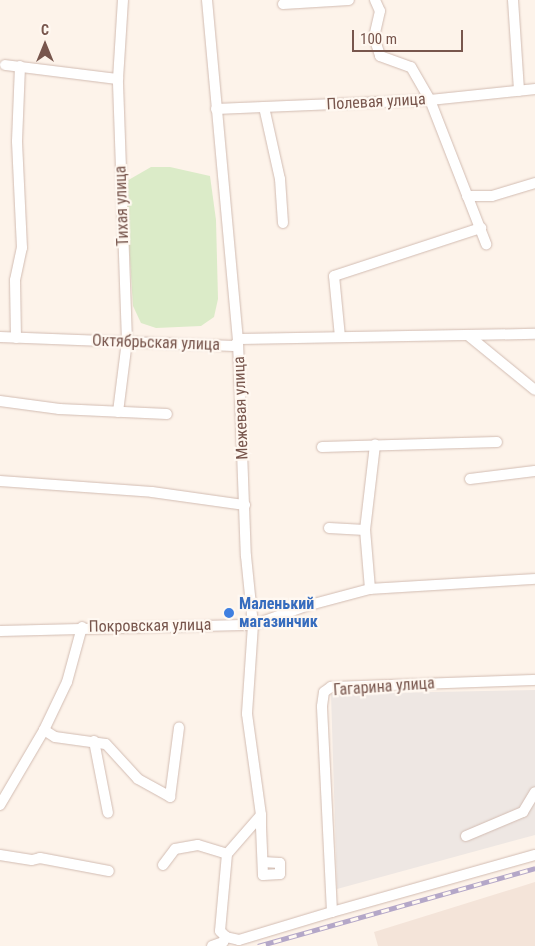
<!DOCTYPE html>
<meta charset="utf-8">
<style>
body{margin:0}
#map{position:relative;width:535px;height:946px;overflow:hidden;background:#fdf3ea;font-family:"Roboto Condensed",sans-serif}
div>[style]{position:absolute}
.residential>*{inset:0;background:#f4e4d9}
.industrial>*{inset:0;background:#eee7e3}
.green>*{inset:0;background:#dbebc8}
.roads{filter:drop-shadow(0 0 1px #d2bcb2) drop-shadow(0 0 1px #d2bcb2)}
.minor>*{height:10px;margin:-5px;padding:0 5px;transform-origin:5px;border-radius:5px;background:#fff}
.rail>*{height:4.5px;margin-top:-2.25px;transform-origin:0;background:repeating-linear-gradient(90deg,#fff8f1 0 8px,#b4a7c8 0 16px);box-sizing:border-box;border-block:1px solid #b4a7c8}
.dots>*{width:14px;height:14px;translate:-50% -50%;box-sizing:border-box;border:2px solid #fff8f1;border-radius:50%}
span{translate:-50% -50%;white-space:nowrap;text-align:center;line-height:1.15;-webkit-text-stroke:4.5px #fff8f1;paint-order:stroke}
.street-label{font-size:16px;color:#78564d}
.shop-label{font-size:16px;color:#366cbe;font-weight:700}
.left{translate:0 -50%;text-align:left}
.north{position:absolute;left:20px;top:20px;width:50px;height:50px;-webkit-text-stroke:4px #fff8f1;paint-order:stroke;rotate:0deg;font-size:14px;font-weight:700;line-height:20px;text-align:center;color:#78564d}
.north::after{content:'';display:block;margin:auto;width:18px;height:22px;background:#78564d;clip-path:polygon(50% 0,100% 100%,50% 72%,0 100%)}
.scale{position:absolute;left:352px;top:30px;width:111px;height:22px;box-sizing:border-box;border:2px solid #78564d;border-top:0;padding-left:6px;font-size:15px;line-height:18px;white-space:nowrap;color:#78564d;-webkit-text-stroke:4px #fff8f1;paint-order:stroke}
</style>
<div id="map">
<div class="residential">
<div style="clip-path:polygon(535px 882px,535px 946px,378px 946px,374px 932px)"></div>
</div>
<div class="industrial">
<div style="clip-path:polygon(535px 690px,535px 835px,337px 889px,331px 694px)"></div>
</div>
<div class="green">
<div style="clip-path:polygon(151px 167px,170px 167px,210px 176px,216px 220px,218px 299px,214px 317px,201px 326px,156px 328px,141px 323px,133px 306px,125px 182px)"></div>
</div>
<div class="roads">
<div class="minor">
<div style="left:207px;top:0;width:343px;rotate:84.8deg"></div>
<div style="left:238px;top:342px;width:214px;rotate:87.9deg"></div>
<div style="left:246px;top:556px;width:69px;rotate:84.2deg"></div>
<div style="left:253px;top:625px;width:89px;rotate:93.9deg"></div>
<div style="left:247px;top:714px;width:102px;rotate:82.1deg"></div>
<div style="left:261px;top:815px;width:52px;rotate:131.1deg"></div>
<div style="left:227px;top:854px;width:77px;rotate:95.2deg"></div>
<div style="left:220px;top:931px;width:8px;rotate:45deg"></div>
<div style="left:226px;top:937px;width:13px;rotate:13deg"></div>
<div style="left:239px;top:940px;width:97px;rotate:-16.8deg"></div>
<div style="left:332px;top:912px;width:206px;rotate:-92.8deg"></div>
<div style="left:322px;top:706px;width:14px;rotate:-82deg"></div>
<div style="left:324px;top:692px;width:9px;rotate:-36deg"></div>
<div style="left:331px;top:687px;width:204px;rotate:-2deg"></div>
<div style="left:375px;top:0;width:12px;rotate:66deg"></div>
<div style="left:380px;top:11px;width:27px;rotate:103deg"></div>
<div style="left:374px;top:37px;width:20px;rotate:72deg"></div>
<div style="left:380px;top:56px;width:33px;rotate:20deg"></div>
<div style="left:411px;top:67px;width:38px;rotate:60deg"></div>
<div style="left:430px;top:100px;width:155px;rotate:68.7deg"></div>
<div style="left:513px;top:0;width:91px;rotate:86.2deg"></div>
<div style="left:283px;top:4px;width:66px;rotate:-3.5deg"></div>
<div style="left:5px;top:65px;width:114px;rotate:7.1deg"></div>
<div style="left:264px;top:107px;width:74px;rotate:77.5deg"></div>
<div style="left:280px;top:179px;width:44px;rotate:86.1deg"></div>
<div style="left:216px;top:109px;width:214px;rotate:-2.4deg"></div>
<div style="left:430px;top:100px;width:106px;rotate:-6deg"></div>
<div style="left:467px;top:196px;width:25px"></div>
<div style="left:492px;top:196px;width:45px;rotate:-16.8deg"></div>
<div style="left:469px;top:336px;width:85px;rotate:39.3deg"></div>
<div style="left:0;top:337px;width:234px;rotate:2.2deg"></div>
<div style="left:234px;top:346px;width:9px;rotate:-49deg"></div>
<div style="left:240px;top:339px;width:295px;rotate:-1deg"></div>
<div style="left:340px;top:337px;width:61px;rotate:-95.6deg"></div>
<div style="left:334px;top:276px;width:155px;rotate:-18.1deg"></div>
<div style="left:16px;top:338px;width:58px;rotate:-91deg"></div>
<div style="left:15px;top:280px;width:33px;rotate:-78deg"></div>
<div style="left:22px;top:248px;width:107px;rotate:-92.7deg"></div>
<div style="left:17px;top:141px;width:75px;rotate:-87.7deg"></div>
<div style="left:0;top:401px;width:60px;rotate:7.7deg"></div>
<div style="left:59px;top:409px;width:108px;rotate:2.7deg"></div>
<div style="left:118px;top:412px;width:72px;rotate:-82.8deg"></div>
<div style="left:127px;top:341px;width:262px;rotate:-92deg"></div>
<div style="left:118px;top:79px;width:79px;rotate:-86.4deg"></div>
<div style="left:322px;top:447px;width:175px;rotate:-1.6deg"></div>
<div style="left:470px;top:479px;width:65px;rotate:-7deg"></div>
<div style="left:0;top:481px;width:152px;rotate:4.1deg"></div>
<div style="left:152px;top:492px;width:94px;rotate:8deg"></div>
<div style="left:329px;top:528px;width:36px;rotate:3deg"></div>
<div style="left:370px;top:589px;width:59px;rotate:-94.8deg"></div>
<div style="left:365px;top:530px;width:86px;rotate:-83.3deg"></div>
<div style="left:0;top:631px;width:253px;rotate:-1.4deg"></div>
<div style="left:253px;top:625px;width:56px;rotate:-19.7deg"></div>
<div style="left:306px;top:606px;width:66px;rotate:-14.9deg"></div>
<div style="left:370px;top:589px;width:165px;rotate:-3.5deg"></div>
<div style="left:44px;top:730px;width:13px;rotate:32deg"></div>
<div style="left:55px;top:737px;width:51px;rotate:7.8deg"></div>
<div style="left:106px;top:744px;width:47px;rotate:47.6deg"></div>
<div style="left:138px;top:779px;width:37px;rotate:29deg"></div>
<div style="left:170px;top:797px;width:70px;rotate:-82.6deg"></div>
<div style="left:94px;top:741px;width:73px;rotate:79deg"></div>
<div style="left:0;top:805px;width:87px;rotate:-59.6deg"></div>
<div style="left:44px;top:730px;width:53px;rotate:-64.4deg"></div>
<div style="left:67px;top:682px;width:57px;rotate:-74.7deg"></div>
<div style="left:261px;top:815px;width:12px;rotate:90deg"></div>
<div style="left:261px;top:827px;width:48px;rotate:87.6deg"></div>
<div style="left:263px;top:875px;width:17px;rotate:-3deg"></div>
<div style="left:280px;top:874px;width:11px;rotate:-90deg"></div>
<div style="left:280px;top:863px;width:17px;rotate:-177deg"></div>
<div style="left:466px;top:836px;width:62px;rotate:-22.8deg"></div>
<div style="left:523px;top:812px;width:23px;rotate:-59deg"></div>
<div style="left:0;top:855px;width:32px;rotate:9deg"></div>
<div style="left:32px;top:860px;width:8px;rotate:-14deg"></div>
<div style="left:40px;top:858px;width:70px;rotate:10.7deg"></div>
<div style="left:163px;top:865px;width:20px;rotate:-53deg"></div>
<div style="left:175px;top:849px;width:23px;rotate:-10deg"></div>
<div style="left:198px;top:845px;width:30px;rotate:17deg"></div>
<div style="left:332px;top:912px;width:211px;rotate:-15.7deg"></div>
<div style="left:212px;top:946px;width:12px;rotate:-20deg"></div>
<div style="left:223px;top:942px;width:6px;rotate:-59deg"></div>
</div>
</div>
<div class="rail">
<div style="left:258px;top:946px;width:288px;rotate:-15.7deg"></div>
</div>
<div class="dots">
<div style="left:229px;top:613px;background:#3f7fe0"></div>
</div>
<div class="street-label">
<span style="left:376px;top:102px;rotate:-3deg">Полевая улица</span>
<span style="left:122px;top:206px;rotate:-92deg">Тихая улица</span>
<span style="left:156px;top:343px;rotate:2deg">Октябрьская улица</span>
<span style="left:241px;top:408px;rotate:-92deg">Межевая улица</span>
<span style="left:150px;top:626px;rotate:-1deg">Покровская улица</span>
<span style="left:384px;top:687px;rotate:-4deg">Гагарина улица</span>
</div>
<div class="shop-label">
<span class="left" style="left:239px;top:613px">Маленький<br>магазинчик</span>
</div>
<div class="north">С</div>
<div class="scale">100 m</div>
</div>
